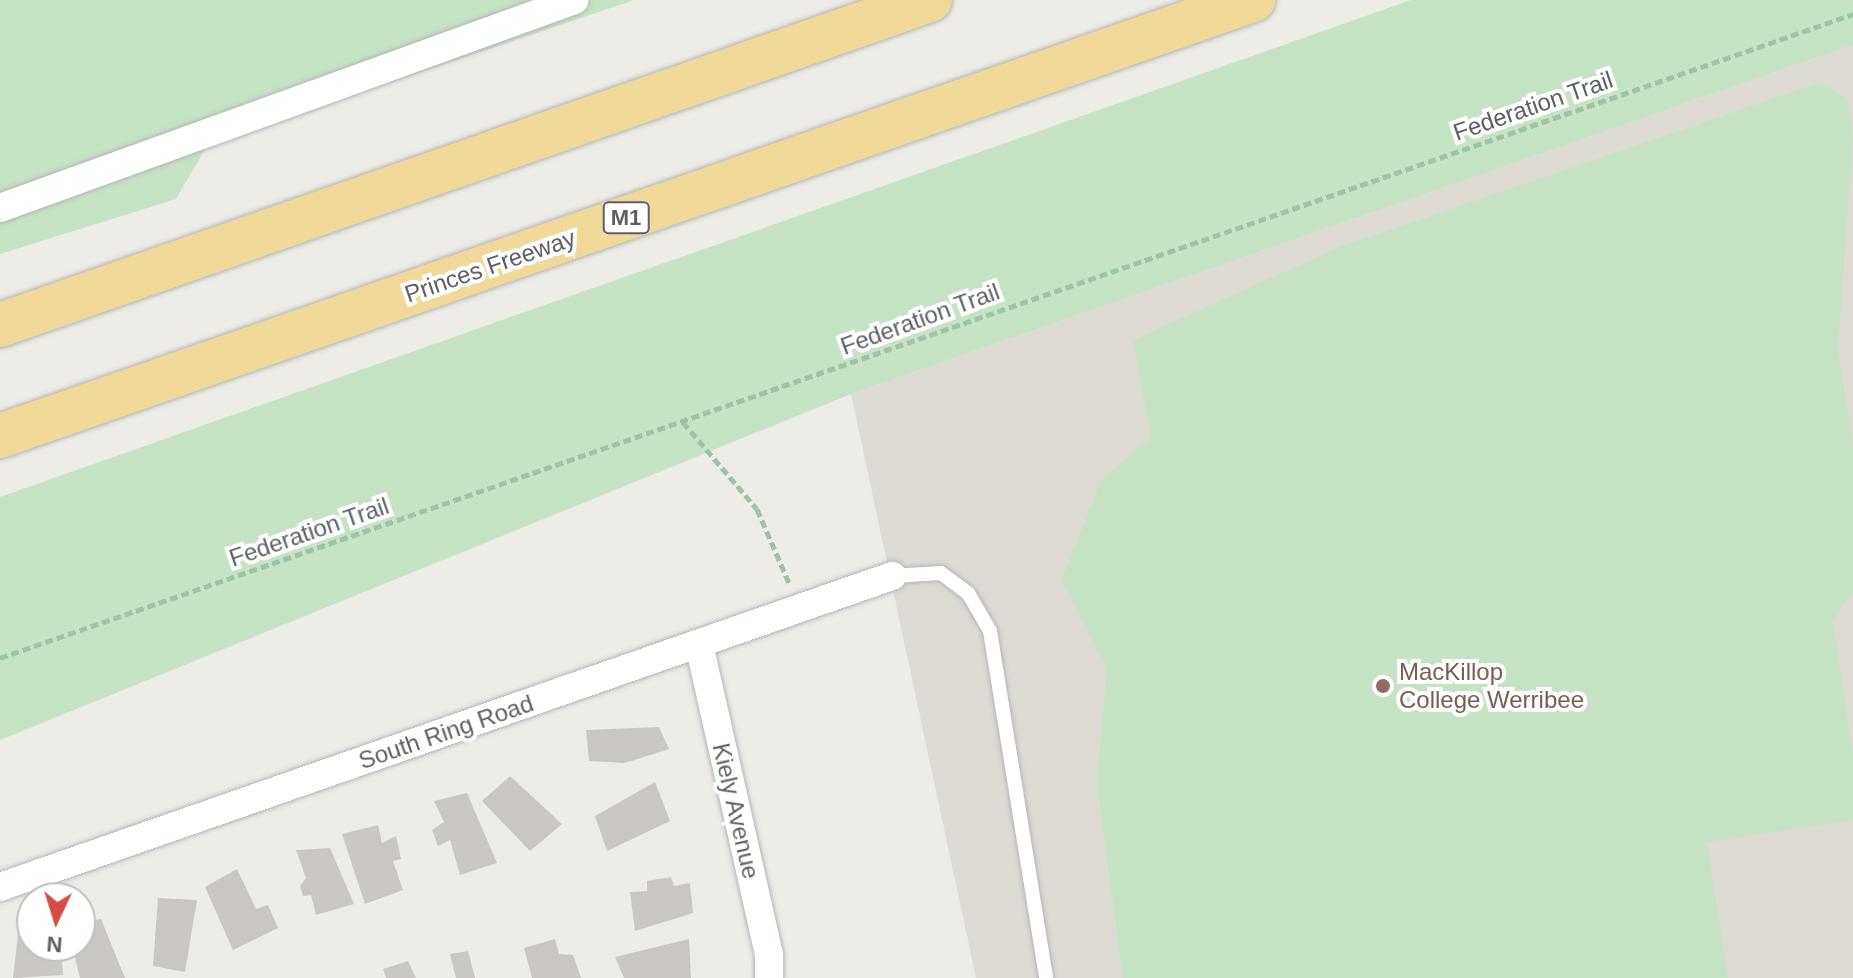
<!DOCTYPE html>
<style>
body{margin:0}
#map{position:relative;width:1853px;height:978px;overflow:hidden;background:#eeece6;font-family:Arial,sans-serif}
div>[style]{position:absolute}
.education>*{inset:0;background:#dedbd4}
.green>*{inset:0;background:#c6e3c5}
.building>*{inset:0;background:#cac7c2}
.path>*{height:5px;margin-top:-2.5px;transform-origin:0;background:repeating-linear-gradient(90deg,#9fc3a9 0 8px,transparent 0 12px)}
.roads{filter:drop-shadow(0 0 2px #b3b6b9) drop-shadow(0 0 2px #b3b6b9)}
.service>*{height:14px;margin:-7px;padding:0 7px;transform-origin:7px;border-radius:7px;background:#fff}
.minor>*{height:28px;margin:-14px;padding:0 14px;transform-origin:14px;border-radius:14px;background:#fff}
.motorway>*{height:44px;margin:-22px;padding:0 22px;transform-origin:22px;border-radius:22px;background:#f1d99a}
.dots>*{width:22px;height:22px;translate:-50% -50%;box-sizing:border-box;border:4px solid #fff;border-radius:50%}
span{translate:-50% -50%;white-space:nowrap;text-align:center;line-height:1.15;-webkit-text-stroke:8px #fff;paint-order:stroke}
.shield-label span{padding:2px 6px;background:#fff;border:2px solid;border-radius:6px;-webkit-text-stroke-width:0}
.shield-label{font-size:22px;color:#5d6164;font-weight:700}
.street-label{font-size:24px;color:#5d6164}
.education-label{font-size:24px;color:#785e54}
.left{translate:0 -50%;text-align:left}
.north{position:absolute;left:16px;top:882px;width:80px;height:80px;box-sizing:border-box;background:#fff;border:2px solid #bec0c1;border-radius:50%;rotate:184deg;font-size:22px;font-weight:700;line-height:32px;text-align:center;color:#5d6164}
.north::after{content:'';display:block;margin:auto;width:28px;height:36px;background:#d64c44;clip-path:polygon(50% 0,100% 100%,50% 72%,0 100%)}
</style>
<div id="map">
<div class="education">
<div style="clip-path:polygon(1853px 45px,1853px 978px,976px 978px,851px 394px)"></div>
</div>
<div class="green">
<div style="clip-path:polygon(0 0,634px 0,208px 144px,176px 199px,0 254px)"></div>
<div style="clip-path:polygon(1411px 0,1853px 0,1853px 45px,851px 394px,0 740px,0 497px)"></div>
<div style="clip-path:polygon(1819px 83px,1847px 98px,1853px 136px,1838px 349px,1853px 446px,1853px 592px,1833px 621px,1853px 755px,1853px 820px,1707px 842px,1728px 978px,1123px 978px,1097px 784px,1107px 669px,1062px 579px,1101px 480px,1151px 437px,1133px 340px,1340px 247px)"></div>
</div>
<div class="building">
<div style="clip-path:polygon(659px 727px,669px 749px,625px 763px,589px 761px,586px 730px)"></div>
<div style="clip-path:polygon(510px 776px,562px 824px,530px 851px,482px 801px)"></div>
<div style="clip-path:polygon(655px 782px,670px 821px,607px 851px,595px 816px)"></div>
<div style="clip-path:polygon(467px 793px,497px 863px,460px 875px,450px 840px,438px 846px,432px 830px,444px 822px,434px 801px)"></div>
<div style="clip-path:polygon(378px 825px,382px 843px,396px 836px,401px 859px,393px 861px,403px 890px,365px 904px,342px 834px)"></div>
<div style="clip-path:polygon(330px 848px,354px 904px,316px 915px,311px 895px,303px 896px,300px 886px,306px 878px,296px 850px)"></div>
<div style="clip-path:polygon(237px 869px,256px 909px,268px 905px,278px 928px,233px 950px,205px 887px)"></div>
<div style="clip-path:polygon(671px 877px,674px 886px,690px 883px,693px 913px,635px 931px,630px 892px,647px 891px,647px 881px)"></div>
<div style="clip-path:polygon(158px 898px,197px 900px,185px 972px,153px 966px)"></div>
<div style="clip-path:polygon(101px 919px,125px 978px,80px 978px,72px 946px,80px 946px,80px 923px)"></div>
<div style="clip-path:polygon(32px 934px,32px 946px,61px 946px,63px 975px,13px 978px,18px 935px)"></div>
<div style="clip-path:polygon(555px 939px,559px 954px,573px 955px,581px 978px,532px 978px,524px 948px)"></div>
<div style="clip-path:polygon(689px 939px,691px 978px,624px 978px,615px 957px)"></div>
<div style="clip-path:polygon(468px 951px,475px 978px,456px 978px,450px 954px)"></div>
<div style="clip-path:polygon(408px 961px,416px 978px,386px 978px,383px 969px)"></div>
</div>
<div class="path">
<div style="left:683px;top:422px;width:114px;rotate:49.6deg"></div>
<div style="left:757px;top:509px;width:81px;rotate:66.6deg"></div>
<div style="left:0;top:658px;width:1962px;rotate:-19.16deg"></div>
</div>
<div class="roads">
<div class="service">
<div style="left:892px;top:576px;width:49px;rotate:-3.5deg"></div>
<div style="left:941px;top:573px;width:34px;rotate:37deg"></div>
<div style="left:968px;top:593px;width:44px;rotate:59.9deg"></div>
<div style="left:990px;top:631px;width:351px;rotate:80.8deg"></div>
</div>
<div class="minor">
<div style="left:0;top:208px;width:611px;rotate:-19.89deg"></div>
<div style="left:699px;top:644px;width:319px;rotate:77.3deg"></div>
<div style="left:769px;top:955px;width:23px;rotate:90deg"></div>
<div style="left:0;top:887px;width:945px;rotate:-19.22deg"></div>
</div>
<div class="motorway">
<div style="left:0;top:325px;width:985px;rotate:-19.26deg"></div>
<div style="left:0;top:436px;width:1327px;rotate:-19.19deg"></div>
</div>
</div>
<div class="dots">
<div style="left:1383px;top:686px;background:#8d6e63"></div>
</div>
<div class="shield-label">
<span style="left:626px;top:218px">M1</span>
</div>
<div class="street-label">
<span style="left:1533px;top:106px;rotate:-19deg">Federation Trail</span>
<span style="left:490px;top:266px;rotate:-19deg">Princes Freeway</span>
<span style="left:920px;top:319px;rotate:-20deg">Federation Trail</span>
<span style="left:309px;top:532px;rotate:-19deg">Federation Trail</span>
<span style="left:446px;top:732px;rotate:-19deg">South Ring Road</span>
<span style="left:736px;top:811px;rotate:77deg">Kiely Avenue</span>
</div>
<div class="education-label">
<span class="left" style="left:1399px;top:686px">MacKillop<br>College Werribee</span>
</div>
<div class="north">N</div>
</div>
